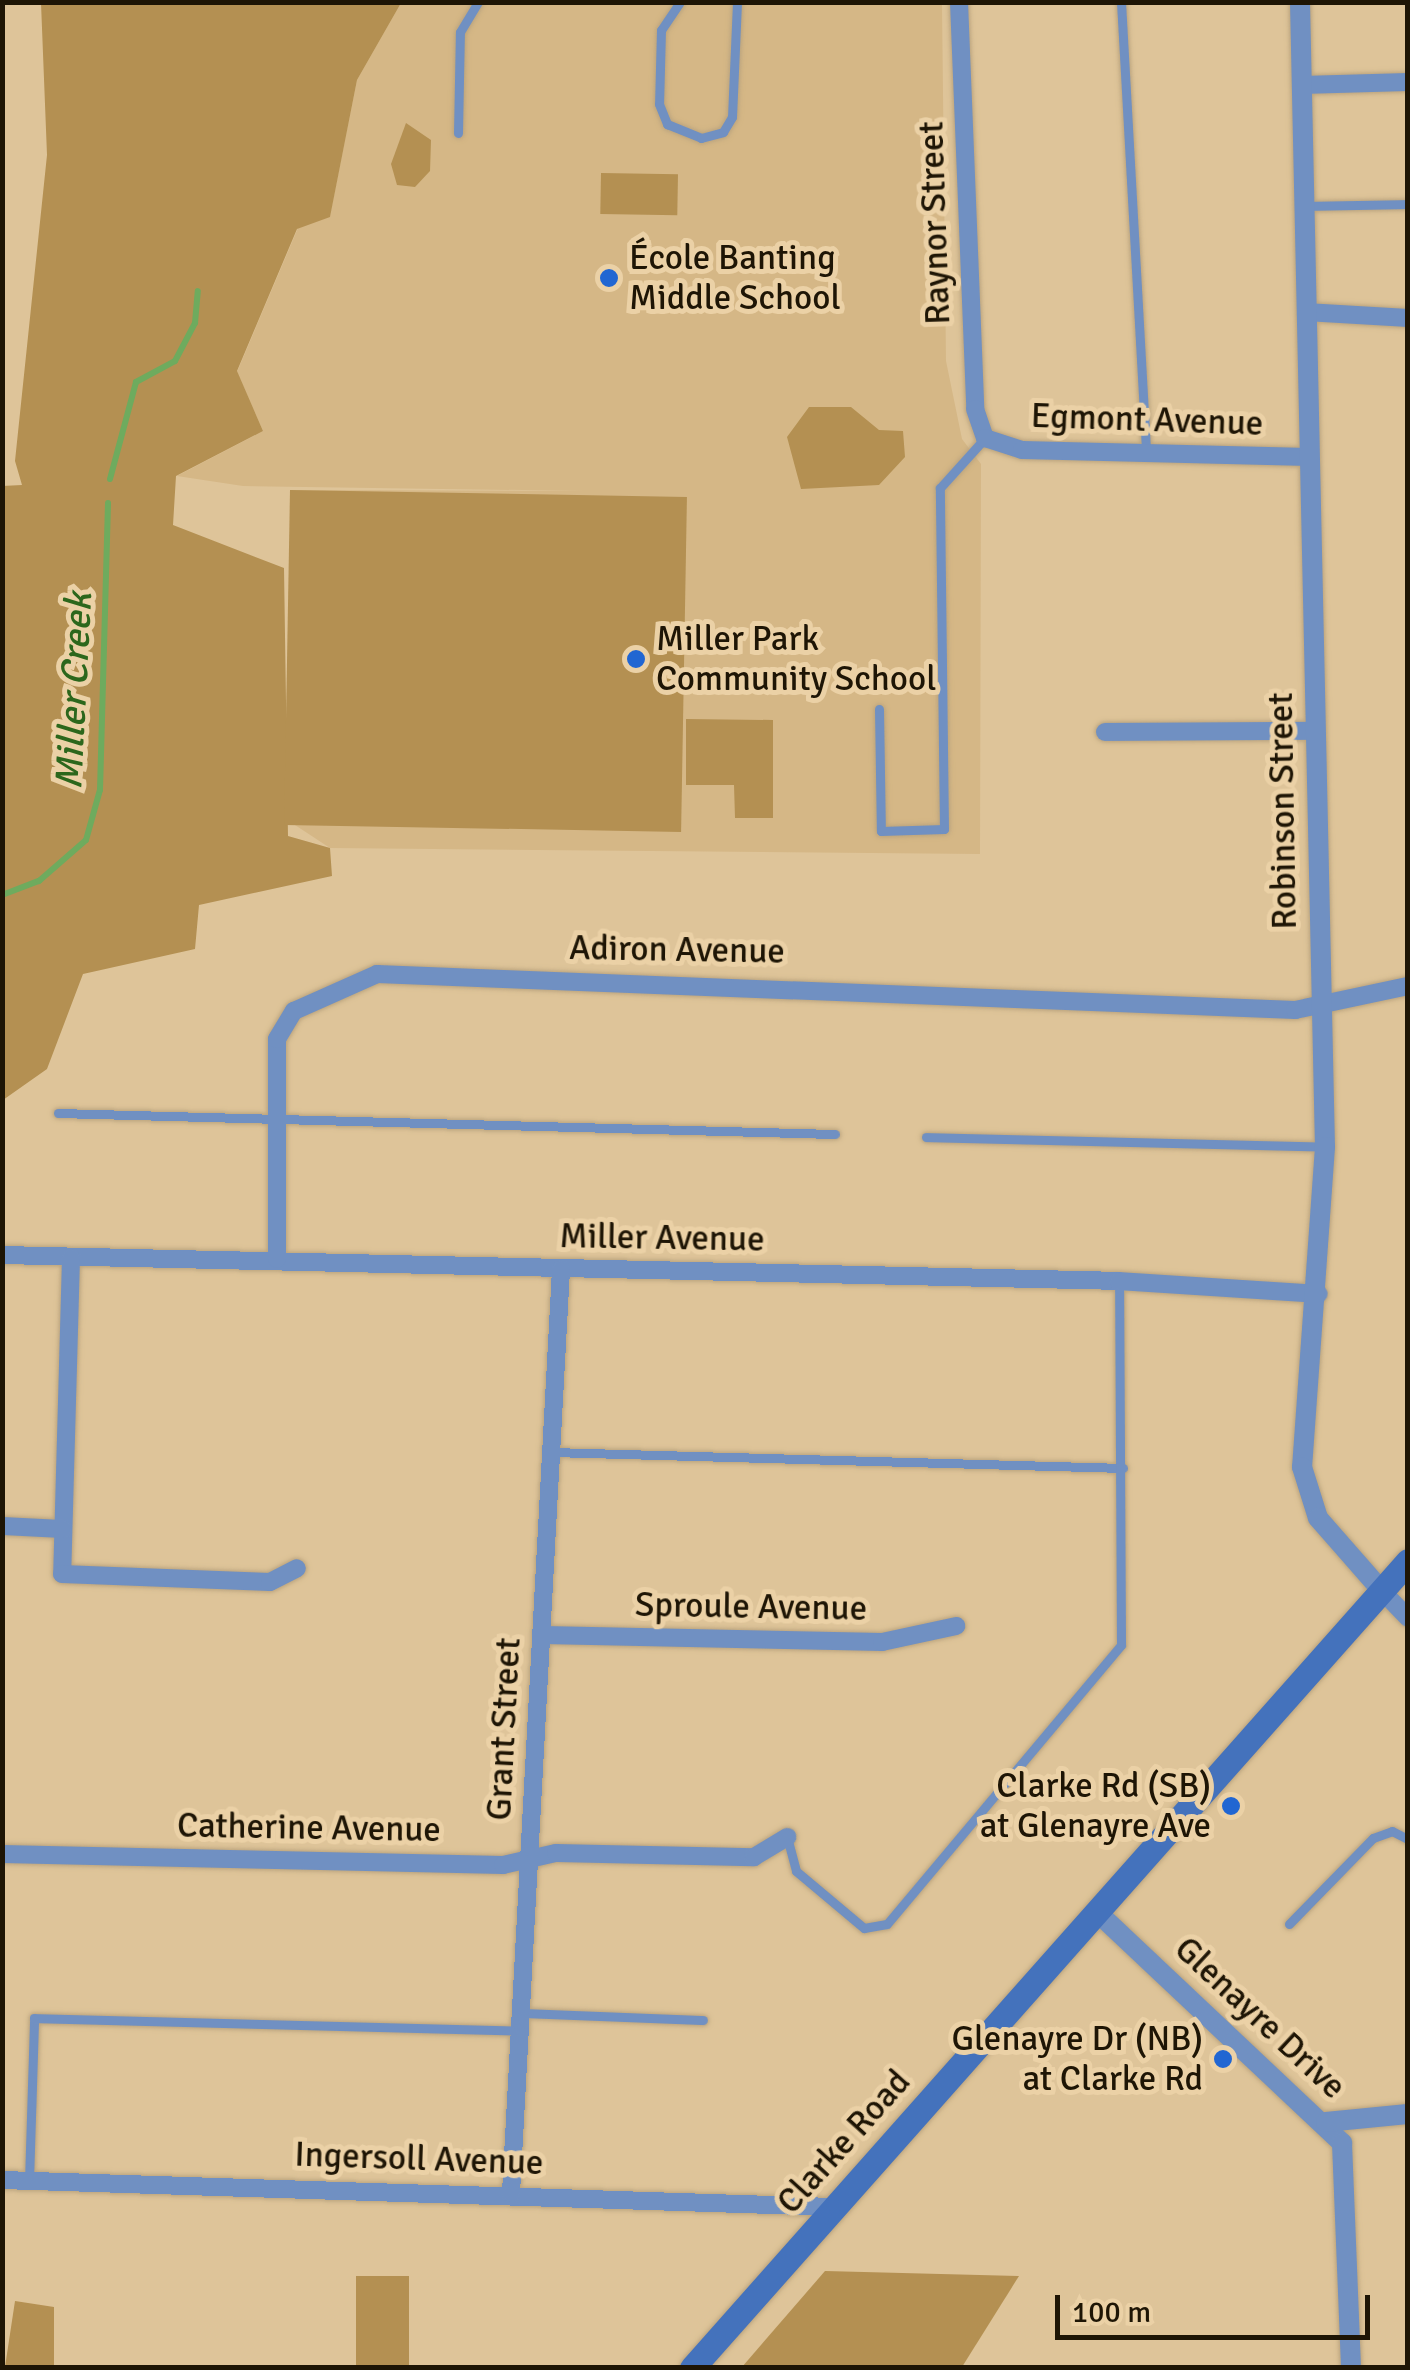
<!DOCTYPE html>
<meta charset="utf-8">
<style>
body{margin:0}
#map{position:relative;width:1410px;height:2370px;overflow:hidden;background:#dec499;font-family:Signika,sans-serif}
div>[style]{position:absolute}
.built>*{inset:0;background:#d5b786}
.green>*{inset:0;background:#b49052;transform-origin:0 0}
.stream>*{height:6px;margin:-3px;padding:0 3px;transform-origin:3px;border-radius:3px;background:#6eab5e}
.roads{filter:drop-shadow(0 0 2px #bba47e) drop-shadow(0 0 2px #bba47e)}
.service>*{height:9px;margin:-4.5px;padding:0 4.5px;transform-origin:4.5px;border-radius:4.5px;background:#7090c2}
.minor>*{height:18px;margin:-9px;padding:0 9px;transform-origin:9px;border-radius:9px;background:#7090c2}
.tertiary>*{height:20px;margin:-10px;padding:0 10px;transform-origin:10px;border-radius:10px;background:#7090c2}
.secondary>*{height:25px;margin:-12.5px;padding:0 12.5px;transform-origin:12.5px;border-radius:12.5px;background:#4472bc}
.dots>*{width:28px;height:28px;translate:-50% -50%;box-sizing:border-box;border:5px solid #ebd1a6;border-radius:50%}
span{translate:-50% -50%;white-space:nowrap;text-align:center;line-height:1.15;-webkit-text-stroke:10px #ebd1a6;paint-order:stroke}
.street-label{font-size:35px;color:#1e1505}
.poi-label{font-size:35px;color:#1e1505}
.left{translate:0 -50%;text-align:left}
.right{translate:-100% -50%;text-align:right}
.water-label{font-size:38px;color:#2c671c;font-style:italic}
.frame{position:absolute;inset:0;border:5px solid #1e1505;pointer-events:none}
.scale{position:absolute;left:1055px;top:2295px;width:315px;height:45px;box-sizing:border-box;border:5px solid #1e1505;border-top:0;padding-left:12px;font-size:30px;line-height:35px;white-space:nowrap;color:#1e1505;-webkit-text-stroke:8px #ebd1a6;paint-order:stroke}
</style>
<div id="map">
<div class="built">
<div style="clip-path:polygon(401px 3px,942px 3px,946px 361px,962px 439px,981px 464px,980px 854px,330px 848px,295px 825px,290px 490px,586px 491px,243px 486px,177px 476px,263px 431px,237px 372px,298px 228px,330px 216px,357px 80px)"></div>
</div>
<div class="green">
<div style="clip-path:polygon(41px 3px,401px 3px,357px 80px,330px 217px,297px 229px,237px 371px,263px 431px,176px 476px,173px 525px,284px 568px,288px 836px,330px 848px,332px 876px,199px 905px,195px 949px,83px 974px,47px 1069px,3px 1100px,2px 486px,22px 485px,15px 461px,47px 155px)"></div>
<div style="clip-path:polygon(406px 123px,431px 140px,430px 171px,415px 187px,397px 185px,391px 164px)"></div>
<div style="left:601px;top:173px;width:77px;height:41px;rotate:1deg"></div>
<div style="clip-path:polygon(809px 407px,851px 407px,879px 430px,903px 431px,905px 457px,879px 485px,801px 489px,787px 437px)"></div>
<div style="left:290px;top:490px;width:397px;height:335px;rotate:1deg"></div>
<div style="clip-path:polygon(686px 719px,773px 720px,773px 818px,735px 818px,734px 785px,686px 785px)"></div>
<div style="clip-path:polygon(825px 2271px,1019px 2276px,962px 2367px,742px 2367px)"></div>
<div style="left:356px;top:2276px;width:53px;height:91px"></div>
<div style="clip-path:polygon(15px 2301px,54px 2307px,54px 2367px,5px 2367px)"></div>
</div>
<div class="stream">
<div style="left:110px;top:479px;width:100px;rotate:-75deg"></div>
<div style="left:136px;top:382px;width:44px;rotate:-28.3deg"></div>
<div style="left:175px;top:361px;width:43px;rotate:-62.2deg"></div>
<div style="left:195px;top:323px;width:32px;rotate:-85deg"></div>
<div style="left:2px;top:895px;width:40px;rotate:-21deg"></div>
<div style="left:39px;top:881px;width:62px;rotate:-41.1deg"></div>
<div style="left:86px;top:840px;width:52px;rotate:-74.4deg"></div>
<div style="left:100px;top:790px;width:287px;rotate:-88.4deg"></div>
</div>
<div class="roads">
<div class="service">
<div style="left:680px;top:2px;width:34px;rotate:124deg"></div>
<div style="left:661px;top:30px;width:74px;rotate:91.5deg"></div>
<div style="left:659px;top:104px;width:22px;rotate:68deg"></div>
<div style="left:667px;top:124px;width:37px;rotate:22deg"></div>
<div style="left:701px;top:138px;width:23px;rotate:-15deg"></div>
<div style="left:723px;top:132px;width:17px;rotate:-59deg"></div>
<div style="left:732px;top:117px;width:115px;rotate:-87.5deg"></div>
<div style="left:1121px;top:2px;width:452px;rotate:86.8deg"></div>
<div style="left:458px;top:133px;width:101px;rotate:-88.9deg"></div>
<div style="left:460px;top:32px;width:35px;rotate:-59deg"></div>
<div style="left:1307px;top:206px;width:101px;rotate:-1.1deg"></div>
<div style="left:879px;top:709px;width:122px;rotate:89.1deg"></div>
<div style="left:881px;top:831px;width:63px;rotate:-1.8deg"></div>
<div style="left:944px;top:829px;width:341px;rotate:-90.7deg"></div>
<div style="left:940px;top:488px;width:67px;rotate:-48deg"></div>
<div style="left:58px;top:1113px;width:777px;rotate:1.55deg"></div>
<div style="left:926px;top:1137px;width:399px;rotate:1.4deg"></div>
<div style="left:551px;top:1452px;width:572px;rotate:1.6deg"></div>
<div style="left:787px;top:1837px;width:35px;rotate:75deg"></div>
<div style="left:796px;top:1871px;width:89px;rotate:40deg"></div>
<div style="left:864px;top:1928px;width:23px;rotate:-10deg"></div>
<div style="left:887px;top:1924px;width:364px;rotate:-50deg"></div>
<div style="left:1121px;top:1645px;width:364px;rotate:-90.3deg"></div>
<div style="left:1289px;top:1924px;width:120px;rotate:-45.7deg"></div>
<div style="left:1373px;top:1838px;width:20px;rotate:-20deg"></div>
<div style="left:1392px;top:1831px;width:18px;rotate:27deg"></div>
<div style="left:521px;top:2013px;width:182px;rotate:2.2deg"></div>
<div style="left:29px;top:2181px;width:163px;rotate:-88.2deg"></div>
<div style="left:34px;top:2018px;width:485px;rotate:1.5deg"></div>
</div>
<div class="minor">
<div style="left:959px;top:2px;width:407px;rotate:87.7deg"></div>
<div style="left:975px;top:409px;width:31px;rotate:71deg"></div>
<div style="left:985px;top:438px;width:39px;rotate:18deg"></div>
<div style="left:1022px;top:450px;width:287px;rotate:1.4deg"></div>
<div style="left:1302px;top:85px;width:106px;rotate:-1.6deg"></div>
<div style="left:1306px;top:312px;width:102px;rotate:3.4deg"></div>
<div style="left:1105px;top:732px;width:209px;rotate:-0.3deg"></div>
<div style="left:2px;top:1255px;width:1117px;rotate:1.33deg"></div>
<div style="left:1119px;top:1281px;width:200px;rotate:3.7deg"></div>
<div style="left:71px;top:1258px;width:316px;rotate:91.6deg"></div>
<div style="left:62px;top:1574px;width:208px;rotate:2.2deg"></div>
<div style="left:270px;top:1582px;width:30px;rotate:-27deg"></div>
<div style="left:277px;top:1259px;width:220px;rotate:-90deg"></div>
<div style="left:277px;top:1039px;width:33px;rotate:-59deg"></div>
<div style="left:294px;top:1011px;width:91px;rotate:-24deg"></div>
<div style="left:377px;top:974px;width:919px;rotate:2.25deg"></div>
<div style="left:1295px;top:1010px;width:116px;rotate:-12deg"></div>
<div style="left:2px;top:1526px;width:61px;rotate:2.8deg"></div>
<div style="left:1382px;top:1591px;width:37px;rotate:46deg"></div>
<div style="left:543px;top:1635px;width:339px;rotate:1.2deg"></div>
<div style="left:882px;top:1642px;width:76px;rotate:-12.2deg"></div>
<div style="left:2px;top:1854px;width:501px;rotate:1.26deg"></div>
<div style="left:503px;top:1865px;width:54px;rotate:-12.8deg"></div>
<div style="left:556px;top:1853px;width:198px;rotate:1.2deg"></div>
<div style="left:754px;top:1857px;width:39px;rotate:-31deg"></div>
<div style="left:2px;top:2180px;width:831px;rotate:1.86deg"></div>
<div style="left:511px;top:2193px;width:925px;rotate:-86.9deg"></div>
</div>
<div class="tertiary">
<div style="left:1300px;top:2px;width:1145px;rotate:88.75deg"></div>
<div style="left:1325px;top:1147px;width:321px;rotate:94.1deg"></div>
<div style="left:1302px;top:1467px;width:53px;rotate:72.6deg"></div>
<div style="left:1318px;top:1518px;width:97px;rotate:48.8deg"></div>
<div style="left:1097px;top:1912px;width:337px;rotate:43.3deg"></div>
<div style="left:1342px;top:2143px;width:225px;rotate:87.7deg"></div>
<div style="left:1326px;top:2122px;width:82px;rotate:-5.6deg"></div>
</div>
<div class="secondary">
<div style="left:692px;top:2368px;width:1079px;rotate:-48.42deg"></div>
</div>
</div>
<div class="dots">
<div style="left:609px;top:278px;background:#2166d2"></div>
<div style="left:636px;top:659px;background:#2166d2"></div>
<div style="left:1231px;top:1806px;background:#2166d2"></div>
<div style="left:1223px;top:2059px;background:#2166d2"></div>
</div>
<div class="street-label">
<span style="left:935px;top:223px;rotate:-92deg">Raynor Street</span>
<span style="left:1147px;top:420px;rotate:2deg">Egmont Avenue</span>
<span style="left:1283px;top:811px;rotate:-91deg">Robinson Street</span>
<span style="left:677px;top:950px;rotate:1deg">Adiron Avenue</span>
<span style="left:662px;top:1238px;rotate:1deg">Miller Avenue</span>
<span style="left:751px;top:1607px;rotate:1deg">Sproule Avenue</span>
<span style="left:504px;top:1729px;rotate:-87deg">Grant Street</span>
<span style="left:309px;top:1828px;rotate:1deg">Catherine Avenue</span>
<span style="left:1260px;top:2018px;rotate:43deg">Glenayre Drive</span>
<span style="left:844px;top:2142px;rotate:-48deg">Clarke Road</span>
<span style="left:419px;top:2159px;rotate:2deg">Ingersoll Avenue</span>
</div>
<div class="poi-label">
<span class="left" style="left:629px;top:278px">École Banting<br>Middle School</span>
<span class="left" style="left:656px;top:659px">Miller Park<br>Community School</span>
<span class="right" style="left:1211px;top:1806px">Clarke Rd (SB)<br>at Glenayre Ave</span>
<span class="right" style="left:1203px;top:2059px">Glenayre Dr (NB)<br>at Clarke Rd</span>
</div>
<div class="water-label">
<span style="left:74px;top:691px;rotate:-87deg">Miller Creek</span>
</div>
<div class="frame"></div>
<div class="scale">100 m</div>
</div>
